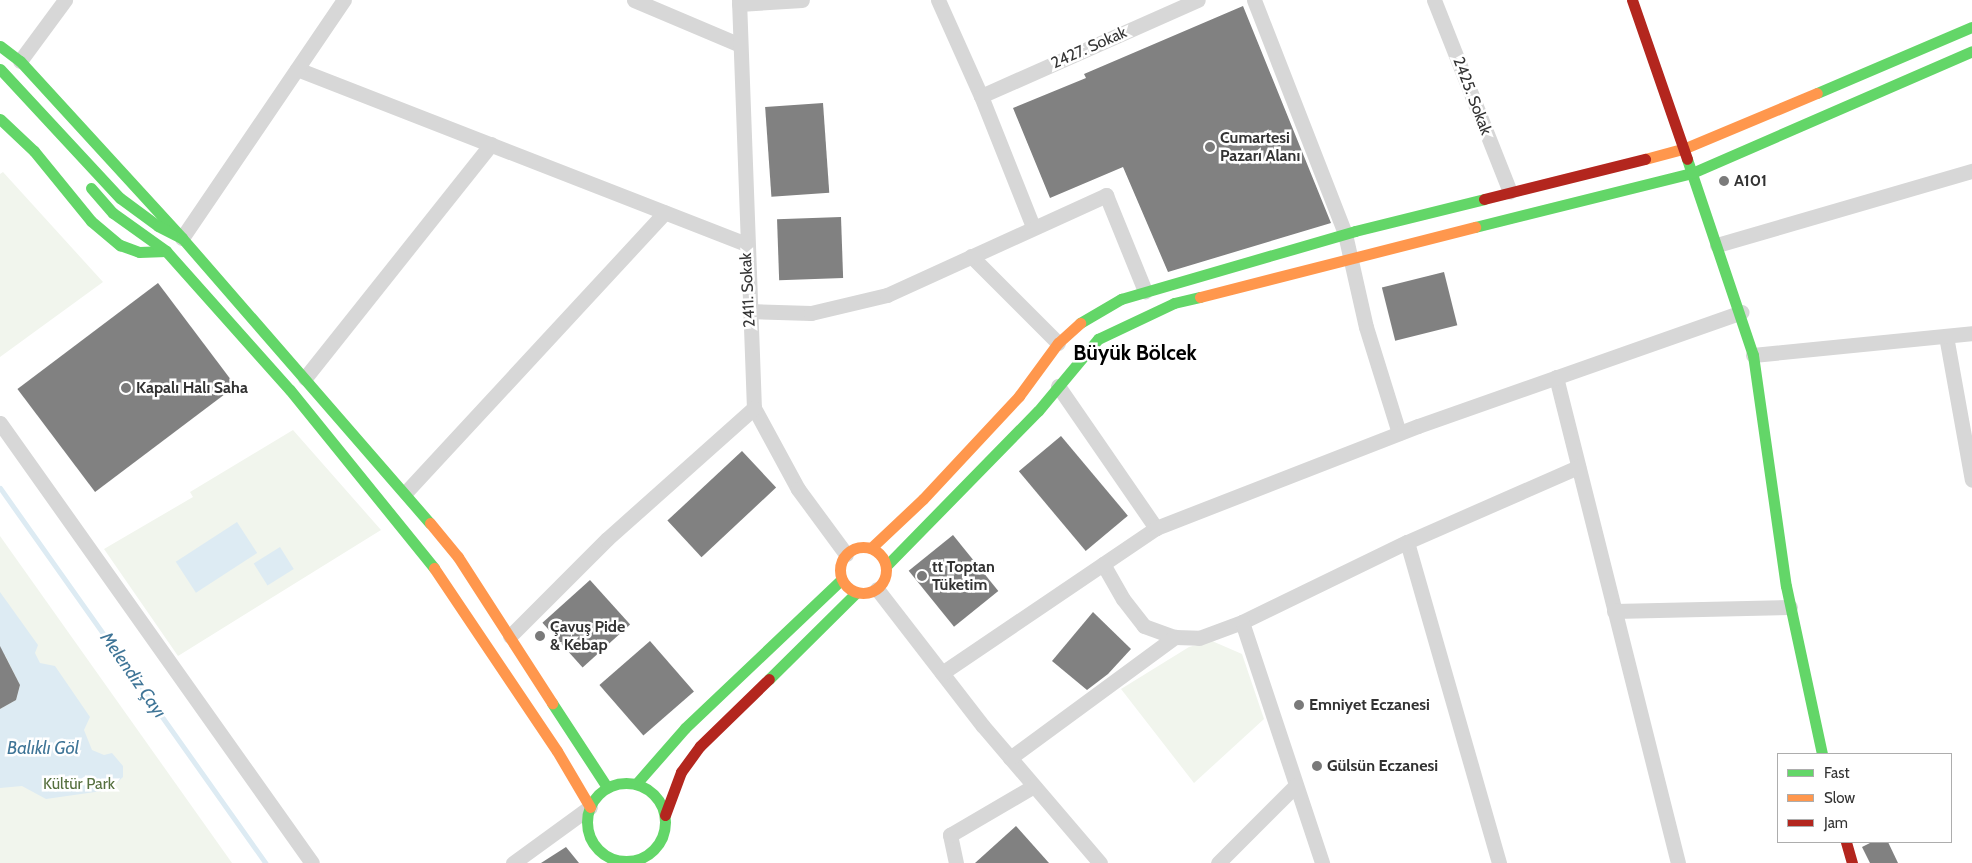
<!DOCTYPE html>
<meta charset="utf-8">
<style>
body{margin:0}
#map{position:relative;width:1972px;height:863px;overflow:hidden;background:#fff;font-family:Cabin,sans-serif}
div>[style]{position:absolute}
.green>*{inset:0;background:#f1f5ed}
.water>*{inset:0;background:#ddebf3;transform-origin:0 0}
.stream>*{height:5px;margin:-2.5px;padding:0 2.5px;transform-origin:2.5px;border-radius:2.5px;background:#ddebf3}
.building>*{inset:0;background:#818181;transform-origin:0 0}
.street>*{height:15px;margin:-7.5px;padding:0 7.5px;transform-origin:7.5px;border-radius:7.5px;background:#d7d7d7}
.fast>*{height:11px;margin:-5.5px;padding:0 5.5px;transform-origin:5.5px;border-radius:5.5px;background:#63d668}
.fast>.ring{margin:-5.5px;padding:0;box-sizing:content-box;background:none;border:11px solid #63d668;border-radius:50%}
.slow>*{height:11px;margin:-5.5px;padding:0 5.5px;transform-origin:5.5px;border-radius:5.5px;background:#ff974d}
.slow>.ring{margin:-5.5px;padding:0;box-sizing:content-box;background:none;border:11px solid #ff974d;border-radius:50%}
.jam>*{height:11px;margin:-5.5px;padding:0 5.5px;transform-origin:5.5px;border-radius:5.5px;background:#b3261e}
.dots>*{width:14px;height:14px;translate:-50% -50%;box-sizing:border-box;border:2px solid #fff;border-radius:50%}
span{translate:-50% -50%;white-space:nowrap;text-align:center;line-height:1.15;-webkit-text-stroke:5px #fff;paint-order:stroke}
.street-label{font-size:16px;color:#333}
.poi-label{font-size:16px;color:#333;font-weight:700}
.left{translate:0 -50%;text-align:left}
.park-label{font-size:16px;color:#56703f}
.water-label{font-size:18px;color:#3f7597;font-style:italic}
.district-label{font-size:21px;color:#000;font-weight:700}
.legend{position:absolute;left:1777px;top:753px;width:175px;height:90px;box-sizing:border-box;background:#fff;border:1px solid #adadad;margin:0;padding:6px 9px;list-style:none;font-size:15px;color:#333}
.legend li{display:flex;align-items:center;gap:10px;height:25px}
.legend b{width:25px;border:1px solid #adadad}
</style>
<div id="map">
<div class="green">
<div style="clip-path:polygon(3px 172px,103px 282px,0 357px,0 174px)"></div>
<div style="clip-path:polygon(293px 430px,381px 530px,178px 656px,104px 549px,193px 497px,190px 492px)"></div>
<div style="clip-path:polygon(0 536px,232px 863px,0 863px)"></div>
<div style="clip-path:polygon(1212px 641px,1242px 654px,1264px 719px,1194px 783px,1121px 689px,1189px 647px)"></div>
</div>
<div class="water">
<div style="left:237px;top:522px;width:37px;height:73px;rotate:57deg"></div>
<div style="left:280px;top:547px;width:26px;height:31px;rotate:58deg"></div>
<div style="clip-path:polygon(0 592px,38px 645px,35px 653px,40px 663px,55px 666px,90px 717px,84px 730px,92px 750px,104px 755px,112px 753px,123px 766px,123px 777px,109px 790px,46px 799px,22px 786px,0 788px,0 709px,16px 700px,20px 685px,5px 655px,0 654px)"></div>
</div>
<div class="stream">
<div style="left:0;top:488px;width:460px;rotate:54.7deg"></div>
</div>
<div class="building">
<div style="clip-path:polygon(1243px 6px,1331px 223px,1168px 272px,1123px 167px,1050px 198px,1013px 108px,1086px 78px,1084px 74px)"></div>
<div style="left:823px;top:103px;width:90px;height:58px;rotate:86deg"></div>
<div style="left:841px;top:217px;width:61px;height:64px;rotate:88deg"></div>
<div style="left:1444px;top:272px;width:55px;height:64px;rotate:76deg"></div>
<div style="left:158px;top:283px;width:129px;height:176px;rotate:53deg"></div>
<div style="left:1061px;top:436px;width:104px;height:55px;rotate:50deg"></div>
<div style="left:742px;top:451px;width:50px;height:102px;rotate:47deg"></div>
<div style="left:953px;top:535px;width:72px;height:57px;rotate:51deg"></div>
<div style="left:590px;top:580px;width:60px;height:64px;rotate:48deg"></div>
<div style="clip-path:polygon(1093px 612px,1131px 649px,1108px 674px,1087px 690px,1052px 661px)"></div>
<div style="left:650px;top:641px;width:67px;height:67px;rotate:49deg"></div>
<div style="clip-path:polygon(0 646px,20px 685px,16px 700px,0 709px)"></div>
<div style="clip-path:polygon(1016px 826px,1049px 863px,975px 863px)"></div>
<div style="clip-path:polygon(1872px 842px,1888px 842px,1898px 863px,1870px 863px,1862px 847px)"></div>
<div style="clip-path:polygon(566px 847px,579px 863px,541px 863px)"></div>
</div>
<div class="street">
<div style="left:634px;top:0;width:115px;rotate:23deg"></div>
<div style="left:739px;top:0;width:408px;rotate:87.9deg"></div>
<div style="left:754px;top:408px;width:92px;rotate:61.5deg"></div>
<div style="left:798px;top:489px;width:81px;rotate:53.6deg"></div>
<div style="left:938px;top:0;width:105px;rotate:65.9deg"></div>
<div style="left:981px;top:96px;width:141px;rotate:68.3deg"></div>
<div style="left:1254px;top:0;width:251px;rotate:68.7deg"></div>
<div style="left:1345px;top:234px;width:95px;rotate:77.3deg"></div>
<div style="left:1366px;top:327px;width:111px;rotate:72.7deg"></div>
<div style="left:1434px;top:0;width:206px;rotate:68.4deg"></div>
<div style="left:739px;top:4px;width:63px;rotate:-3.6deg"></div>
<div style="left:20px;top:61px;width:76px;rotate:-53.6deg"></div>
<div style="left:297px;top:69px;width:482px;rotate:21.3deg"></div>
<div style="left:981px;top:96px;width:237px;rotate:-23.9deg"></div>
<div style="left:182px;top:238px;width:288px;rotate:-55.8deg"></div>
<div style="left:1717px;top:245px;width:266px;rotate:-16.2deg"></div>
<div style="left:971px;top:256px;width:123px;rotate:45deg"></div>
<div style="left:749px;top:311px;width:62px;rotate:1.8deg"></div>
<div style="left:811px;top:313px;width:78px;rotate:-13.3deg"></div>
<div style="left:887px;top:295px;width:241px;rotate:-24.5deg"></div>
<div style="left:1106px;top:195px;width:104px;rotate:67.9deg"></div>
<div style="left:1946px;top:336px;width:146px;rotate:79.8deg"></div>
<div style="left:1753px;top:355px;width:220px;rotate:-5.7deg"></div>
<div style="left:1556px;top:377px;width:501px;rotate:75.91deg"></div>
<div style="left:305px;top:378px;width:299px;rotate:-51.5deg"></div>
<div style="left:1058px;top:386px;width:173px;rotate:55.4deg"></div>
<div style="left:0;top:423px;width:539px;rotate:54.66deg"></div>
<div style="left:406px;top:492px;width:381px;rotate:-47.2deg"></div>
<div style="left:1407px;top:542px;width:334px;rotate:74deg"></div>
<div style="left:1103px;top:564px;width:40px;rotate:60.3deg"></div>
<div style="left:1123px;top:599px;width:34px;rotate:52deg"></div>
<div style="left:1144px;top:626px;width:33px;rotate:20deg"></div>
<div style="left:1175px;top:637px;width:24px;rotate:2deg"></div>
<div style="left:1199px;top:638px;width:46px;rotate:-20.4deg"></div>
<div style="left:1242px;top:622px;width:183px;rotate:-25.9deg"></div>
<div style="left:1407px;top:542px;width:187px;rotate:-23.7deg"></div>
<div style="left:877px;top:589px;width:173px;rotate:52.3deg"></div>
<div style="left:983px;top:726px;width:180px;rotate:49.5deg"></div>
<div style="left:1614px;top:611px;width:176px;rotate:-1.3deg"></div>
<div style="left:1242px;top:622px;width:254px;rotate:71.6deg"></div>
<div style="left:510px;top:636px;width:137px;rotate:-45deg"></div>
<div style="left:607px;top:539px;width:197px;rotate:-41.7deg"></div>
<div style="left:942px;top:673px;width:258px;rotate:-34.1deg"></div>
<div style="left:1156px;top:528px;width:281px;rotate:-21.3deg"></div>
<div style="left:1418px;top:426px;width:343px;rotate:-19.4deg"></div>
<div style="left:1010px;top:758px;width:205px;rotate:-36.3deg"></div>
<div style="left:513px;top:863px;width:95px;rotate:-36deg"></div>
<div style="left:956px;top:863px;width:29px;rotate:-102deg"></div>
<div style="left:950px;top:835px;width:97px;rotate:-30.3deg"></div>
<div style="left:1218px;top:863px;width:110px;rotate:-45deg"></div>
</div>
<div class="fast">
<div style="left:0;top:46px;width:25px;rotate:37deg"></div>
<div style="left:20px;top:61px;width:240px;rotate:47.5deg"></div>
<div style="left:0;top:69px;width:176px;rotate:47.1deg"></div>
<div style="left:120px;top:198px;width:47px;rotate:36.4deg"></div>
<div style="left:158px;top:226px;width:27px;rotate:27deg"></div>
<div style="left:182px;top:238px;width:378px;rotate:49deg"></div>
<div style="left:1817px;top:93px;width:168px;rotate:-23.1deg"></div>
<div style="left:0;top:119px;width:47px;rotate:43.3deg"></div>
<div style="left:34px;top:151px;width:90px;rotate:50.8deg"></div>
<div style="left:91px;top:221px;width:38px;rotate:40deg"></div>
<div style="left:120px;top:245px;width:20px;rotate:20deg"></div>
<div style="left:139px;top:252px;width:27px;rotate:-2deg"></div>
<div style="left:1687px;top:159px;width:207px;rotate:71.4deg"></div>
<div style="left:1753px;top:355px;width:233px;rotate:81.9deg"></div>
<div style="left:1786px;top:586px;width:172px;rotate:77.9deg"></div>
<div style="left:91px;top:188px;width:33px;rotate:49deg"></div>
<div style="left:113px;top:213px;width:65px;rotate:35.6deg"></div>
<div style="left:166px;top:251px;width:186px;rotate:48.3deg"></div>
<div style="left:290px;top:390px;width:229px;rotate:51deg"></div>
<div style="left:1475px;top:227px;width:224px;rotate:-14deg"></div>
<div style="left:1692px;top:173px;width:305px;rotate:-23.5deg"></div>
<div style="left:1080px;top:323px;width:48px;rotate:-30.3deg"></div>
<div style="left:1121px;top:299px;width:244px;rotate:-16.2deg"></div>
<div style="left:1355px;top:231px;width:133px;rotate:-13.9deg"></div>
<div style="left:886px;top:566px;width:217px;rotate:-45.6deg"></div>
<div style="left:1038px;top:411px;width:94px;rotate:-50.2deg"></div>
<div style="left:1098px;top:339px;width:84px;rotate:-25.3deg"></div>
<div style="left:1174px;top:303px;width:27px;rotate:-13deg"></div>
<div style="left:769px;top:679px;width:122px;rotate:-44.7deg"></div>
<div style="left:552px;top:703px;width:100px;rotate:56.8deg"></div>
<div class="ring" style="left:587px;top:783px;width:67px;height:67px"></div>
<div style="left:636px;top:784px;width:74px;rotate:-48.8deg"></div>
<div style="left:685px;top:728px;width:215px;rotate:-43.5deg"></div>
</div>
<div class="slow">
<div style="left:1645px;top:159px;width:39px;rotate:-15deg"></div>
<div style="left:1683px;top:149px;width:145px;rotate:-22.7deg"></div>
<div style="left:1200px;top:297px;width:284px;rotate:-14.3deg"></div>
<div style="left:430px;top:523px;width:44px;rotate:50.5deg"></div>
<div style="left:458px;top:557px;width:174px;rotate:57.2deg"></div>
<div class="ring" style="left:840px;top:547px;width:35px;height:35px"></div>
<div style="left:871px;top:548px;width:71px;rotate:-43.3deg"></div>
<div style="left:923px;top:499px;width:141px;rotate:-47deg"></div>
<div style="left:1019px;top:396px;width:66px;rotate:-53.7deg"></div>
<div style="left:1058px;top:343px;width:30px;rotate:-42deg"></div>
<div style="left:434px;top:568px;width:220px;rotate:56.1deg"></div>
<div style="left:557px;top:751px;width:65px;rotate:59.5deg"></div>
</div>
<div class="jam">
<div style="left:1632px;top:0;width:168px;rotate:70.9deg"></div>
<div style="left:1484px;top:199px;width:166px;rotate:-14deg"></div>
<div style="left:665px;top:815px;width:46px;rotate:-69.6deg"></div>
<div style="left:681px;top:772px;width:32px;rotate:-54deg"></div>
<div style="left:700px;top:746px;width:96px;rotate:-44.2deg"></div>
<div style="left:1846px;top:842px;width:22px;rotate:74deg"></div>
</div>
<div class="dots">
<div style="left:1210px;top:147px;background:#7a7a7a"></div>
<div style="left:1724px;top:181px;background:#7a7a7a"></div>
<div style="left:126px;top:388px;background:#7a7a7a"></div>
<div style="left:922px;top:576px;background:#7a7a7a"></div>
<div style="left:540px;top:636px;background:#7a7a7a"></div>
<div style="left:1299px;top:705px;background:#7a7a7a"></div>
<div style="left:1317px;top:766px;background:#7a7a7a"></div>
</div>
<div class="street-label">
<span style="left:1089px;top:48px;rotate:-24deg">2427. Sokak</span>
<span style="left:1472px;top:96px;rotate:69deg">2425. Sokak</span>
<span style="left:748px;top:290px;rotate:-93deg">2411. Sokak</span>
</div>
<div class="poi-label">
<span class="left" style="left:1220px;top:147px">Cumartesi<br>Pazarı Alanı</span>
<span class="left" style="left:1734px;top:181px">A101</span>
<span class="left" style="left:136px;top:388px">Kapalı Halı Saha</span>
<span class="left" style="left:932px;top:576px">tt Toptan<br>Tüketim</span>
<span class="left" style="left:550px;top:636px">Çavuş Pide<br>&amp; Kebap</span>
<span class="left" style="left:1309px;top:705px">Emniyet Eczanesi</span>
<span class="left" style="left:1327px;top:766px">Gülsün Eczanesi</span>
</div>
<div class="park-label">
<span style="left:79px;top:784px">Kültür Park</span>
</div>
<div class="water-label">
<span style="left:133px;top:675px;rotate:55deg">Melendiz Çayı</span>
<span style="left:43px;top:748px">Balıklı Göl</span>
</div>
<div class="district-label">
<span style="left:1135px;top:353px">Büyük Bölcek</span>
</div>
<ul class="legend">
<li><b style="height:6px;background:#63d668"></b>Fast</li>
<li><b style="height:6px;background:#ff974d"></b>Slow</li>
<li><b style="height:6px;background:#b3261e"></b>Jam</li>
</ul>
</div>
